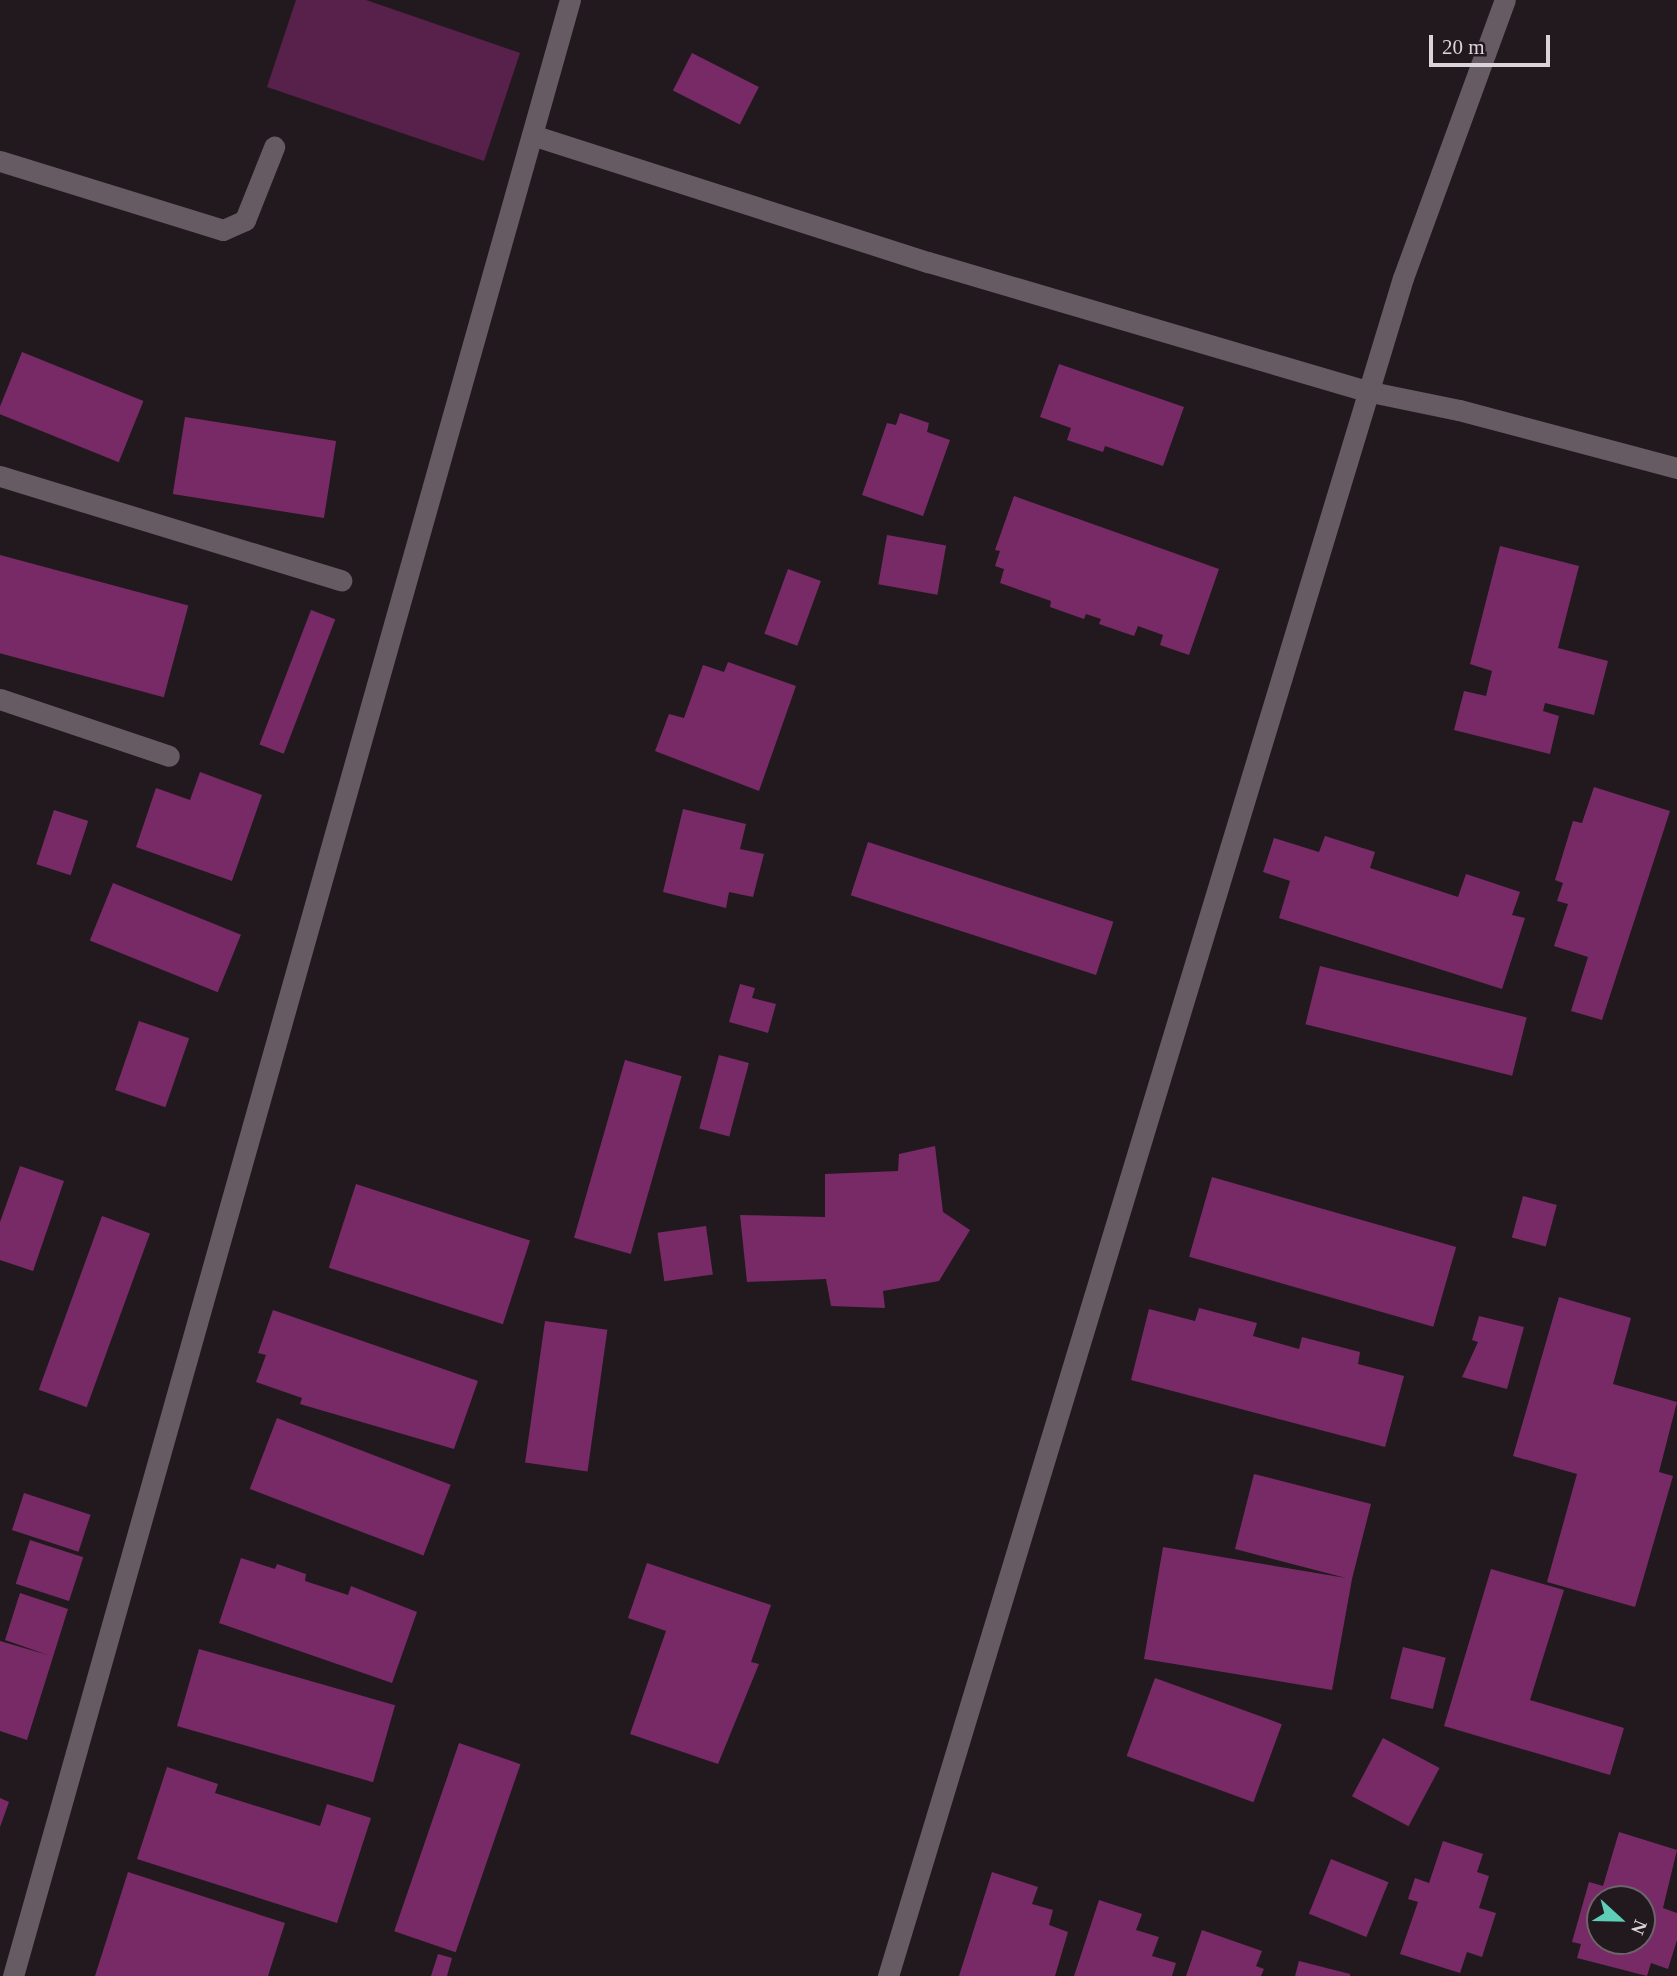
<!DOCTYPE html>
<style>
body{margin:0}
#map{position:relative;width:1677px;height:1976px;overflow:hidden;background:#22191f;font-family:"Times New Roman",serif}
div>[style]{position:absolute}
.green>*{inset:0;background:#58214b}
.building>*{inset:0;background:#772a66;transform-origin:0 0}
.lane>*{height:21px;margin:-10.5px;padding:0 10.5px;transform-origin:10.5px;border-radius:10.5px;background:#675b63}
.street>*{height:21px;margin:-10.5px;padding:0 10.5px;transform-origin:10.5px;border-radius:10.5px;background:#675b63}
span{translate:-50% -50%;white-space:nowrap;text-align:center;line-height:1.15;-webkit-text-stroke:7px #22191f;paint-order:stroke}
.north{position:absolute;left:1586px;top:1885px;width:70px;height:70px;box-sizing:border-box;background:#22191f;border:2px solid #6c6469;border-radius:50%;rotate:112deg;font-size:19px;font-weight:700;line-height:28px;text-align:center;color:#dad4d8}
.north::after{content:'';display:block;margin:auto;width:24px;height:32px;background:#5eceb8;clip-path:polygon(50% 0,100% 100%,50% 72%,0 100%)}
.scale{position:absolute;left:1429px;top:35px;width:121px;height:32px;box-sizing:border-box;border:4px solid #dad4d8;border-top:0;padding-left:9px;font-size:21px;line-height:24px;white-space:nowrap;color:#dad4d8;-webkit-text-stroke:5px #22191f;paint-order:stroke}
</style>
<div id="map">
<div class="green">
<div style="clip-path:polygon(296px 0,366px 0,520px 53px,484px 161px,267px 87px)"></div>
</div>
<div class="building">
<div style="left:692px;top:53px;width:75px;height:42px;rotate:27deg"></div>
<div style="left:22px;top:352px;width:131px;height:66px;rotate:22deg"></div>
<div style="clip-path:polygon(1059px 364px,1184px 407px,1163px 466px,1105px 446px,1103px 452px,1067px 440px,1071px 428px,1040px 417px)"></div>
<div style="clip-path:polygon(900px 413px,929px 423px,927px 432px,950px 440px,923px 516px,862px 495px,887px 423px,896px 425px)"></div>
<div style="left:185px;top:417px;width:153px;height:78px;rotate:9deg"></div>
<div style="clip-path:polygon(1014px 496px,1219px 569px,1189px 655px,1160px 645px,1163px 635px,1138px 626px,1134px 636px,1099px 624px,1101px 619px,1086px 614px,1084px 619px,1050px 607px,1051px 601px,1000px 583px,1004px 569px,995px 566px,1000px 551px,995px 550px)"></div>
<div style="left:887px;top:535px;width:60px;height:50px;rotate:10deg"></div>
<div style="clip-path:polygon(1500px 546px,1579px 566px,1558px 648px,1608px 661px,1594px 715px,1545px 703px,1543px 711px,1559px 716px,1550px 754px,1454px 730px,1464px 691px,1486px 696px,1492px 671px,1470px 664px)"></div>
<div style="left:0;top:555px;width:195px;height:95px;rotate:15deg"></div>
<div style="left:788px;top:569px;width:35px;height:69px;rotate:20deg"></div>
<div style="left:311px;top:610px;width:26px;height:144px;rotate:21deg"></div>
<div style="clip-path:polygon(728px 662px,796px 686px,759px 791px,655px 751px,669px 714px,684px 718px,703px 665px,724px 672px)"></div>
<div style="clip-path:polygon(200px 772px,262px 795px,232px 881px,136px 847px,156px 788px,190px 800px)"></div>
<div style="clip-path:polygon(1594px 787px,1670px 811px,1602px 1020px,1571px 1011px,1588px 957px,1554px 946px,1568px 904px,1557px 901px,1563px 883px,1555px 880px,1573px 821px,1582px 823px)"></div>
<div style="clip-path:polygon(683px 809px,746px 824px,740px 849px,764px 854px,753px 897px,729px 892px,726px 908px,663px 892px)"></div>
<div style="left:54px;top:810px;width:36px;height:57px;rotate:18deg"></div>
<div style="clip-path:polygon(1325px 836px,1375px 852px,1370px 868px,1458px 897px,1466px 874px,1520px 892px,1512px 915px,1525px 918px,1502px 989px,1279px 918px,1290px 881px,1263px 872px,1274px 838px,1319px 852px)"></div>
<div style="left:868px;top:842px;width:258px;height:56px;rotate:18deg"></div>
<div style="left:113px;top:883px;width:138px;height:62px;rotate:22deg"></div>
<div style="left:1320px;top:966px;width:213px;height:60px;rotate:14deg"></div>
<div style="clip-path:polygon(740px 984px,755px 988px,752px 998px,776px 1004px,768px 1033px,729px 1022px)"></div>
<div style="left:139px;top:1021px;width:53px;height:73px;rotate:19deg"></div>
<div style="left:719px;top:1055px;width:31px;height:76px;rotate:15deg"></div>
<div style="left:625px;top:1060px;width:59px;height:185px;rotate:16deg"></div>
<div style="clip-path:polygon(935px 1146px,943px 1212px,970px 1230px,939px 1281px,883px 1291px,885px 1308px,831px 1306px,826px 1279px,747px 1282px,740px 1215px,825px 1217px,825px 1174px,898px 1171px,899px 1154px)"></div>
<div style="clip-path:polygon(20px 1166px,64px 1181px,33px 1271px,0 1260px,0 1222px)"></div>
<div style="left:1212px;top:1177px;width:254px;height:83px;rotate:16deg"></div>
<div style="left:356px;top:1184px;width:183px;height:88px;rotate:18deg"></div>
<div style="left:1523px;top:1196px;width:35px;height:43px;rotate:15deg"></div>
<div style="left:102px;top:1216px;width:51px;height:185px;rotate:20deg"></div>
<div style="left:706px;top:1226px;width:49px;height:49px;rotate:82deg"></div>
<div style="clip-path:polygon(1559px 1297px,1631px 1318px,1613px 1384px,1677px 1402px,1659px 1472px,1673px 1476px,1635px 1607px,1547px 1582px,1577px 1474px,1513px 1456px)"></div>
<div style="clip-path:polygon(1199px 1308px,1257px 1323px,1253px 1336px,1299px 1349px,1302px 1337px,1360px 1352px,1358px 1364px,1404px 1376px,1385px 1447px,1131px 1380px,1149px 1309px,1195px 1321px)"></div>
<div style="clip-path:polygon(273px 1310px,478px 1381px,454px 1449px,300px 1404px,302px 1398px,256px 1382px,266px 1355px,258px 1353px)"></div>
<div style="clip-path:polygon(1479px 1316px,1524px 1327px,1507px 1389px,1462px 1377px,1478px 1342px,1472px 1340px)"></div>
<div style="left:545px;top:1321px;width:63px;height:143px;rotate:8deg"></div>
<div style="left:277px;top:1418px;width:186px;height:76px;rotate:21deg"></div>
<div style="clip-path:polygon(1254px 1474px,1371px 1504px,1352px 1579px,1332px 1690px,1144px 1659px,1163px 1547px,1346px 1578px,1235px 1549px)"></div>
<div style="left:24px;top:1493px;width:70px;height:39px;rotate:18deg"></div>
<div style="left:30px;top:1540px;width:56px;height:46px;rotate:18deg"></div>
<div style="clip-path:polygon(241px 1558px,275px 1569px,277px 1564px,306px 1574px,305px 1581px,348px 1595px,351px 1586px,417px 1612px,392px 1683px,219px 1623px)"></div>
<div style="clip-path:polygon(647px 1563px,771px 1605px,751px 1662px,759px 1664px,718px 1764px,630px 1734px,666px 1631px,628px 1618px)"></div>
<div style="clip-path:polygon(1491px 1569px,1564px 1590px,1530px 1700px,1624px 1728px,1610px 1775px,1444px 1726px)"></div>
<div style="clip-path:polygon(20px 1593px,68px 1609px,27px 1740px,0 1731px,0 1641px,48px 1655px,5px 1640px)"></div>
<div style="left:1403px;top:1647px;width:44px;height:53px;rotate:14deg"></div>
<div style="left:199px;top:1649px;width:204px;height:80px;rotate:16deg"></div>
<div style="left:1155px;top:1678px;width:135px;height:83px;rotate:20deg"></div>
<div style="left:1383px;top:1738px;width:64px;height:66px;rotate:28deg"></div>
<div style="left:459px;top:1743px;width:65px;height:199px;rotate:19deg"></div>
<div style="clip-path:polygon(167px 1767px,218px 1784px,215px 1793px,320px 1826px,327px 1804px,371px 1818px,337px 1923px,137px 1859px)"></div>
<div style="clip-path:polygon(0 1798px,9px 1802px,0 1827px)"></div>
<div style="clip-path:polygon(evenodd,1619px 1832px,1677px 1850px,1663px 1908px,1677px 1913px,1677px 1940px,1668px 1969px,1651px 1963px,1647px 1976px,1577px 1958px,1581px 1944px,1572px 1942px,1589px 1882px,1603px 1886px,1619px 1832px,1600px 1899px,1642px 1899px,1642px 1941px,1600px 1941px,1600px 1899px)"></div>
<div style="clip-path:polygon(1443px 1841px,1483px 1854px,1477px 1872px,1489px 1876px,1479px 1908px,1496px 1913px,1482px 1957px,1467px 1952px,1460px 1973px,1400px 1954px,1418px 1902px,1408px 1899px,1415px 1878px,1429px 1883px)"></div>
<div style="left:1331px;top:1859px;width:62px;height:59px;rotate:22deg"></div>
<div style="clip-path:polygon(128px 1872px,285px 1923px,268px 1976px,95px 1976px)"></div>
<div style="clip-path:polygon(992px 1872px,1038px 1887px,1032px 1904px,1053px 1910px,1049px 1925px,1068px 1932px,1055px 1976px,959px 1976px)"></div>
<div style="clip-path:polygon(1099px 1900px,1142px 1914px,1136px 1930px,1159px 1937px,1152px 1956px,1176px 1963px,1172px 1976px,1074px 1976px)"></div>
<div style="clip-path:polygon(1202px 1930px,1262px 1951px,1256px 1966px,1264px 1969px,1261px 1976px,1186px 1976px)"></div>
<div style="clip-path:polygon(438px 1954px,452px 1958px,447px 1976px,431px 1976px)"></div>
<div style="clip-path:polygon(1299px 1961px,1350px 1974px,1350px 1976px,1295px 1976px)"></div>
</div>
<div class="lane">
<div style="left:0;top:161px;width:233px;rotate:17.2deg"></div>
<div style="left:223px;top:230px;width:24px;rotate:-24deg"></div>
<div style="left:245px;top:220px;width:79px;rotate:-68.3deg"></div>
<div style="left:0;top:476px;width:357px;rotate:17deg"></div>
</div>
<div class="street">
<div style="left:532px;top:135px;width:416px;rotate:17.8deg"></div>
<div style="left:928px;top:262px;width:462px;rotate:16.4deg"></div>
<div style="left:1371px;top:392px;width:90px;rotate:11.6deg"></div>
<div style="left:1459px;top:410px;width:226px;rotate:14.9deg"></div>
<div style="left:0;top:699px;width:178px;rotate:18.6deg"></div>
<div style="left:13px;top:1976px;width:2053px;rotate:-74.26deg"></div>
<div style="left:888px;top:1976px;width:1774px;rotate:-73.13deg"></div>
<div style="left:1403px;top:278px;width:296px;rotate:-69.9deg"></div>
</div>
<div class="north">N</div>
<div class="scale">20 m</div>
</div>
